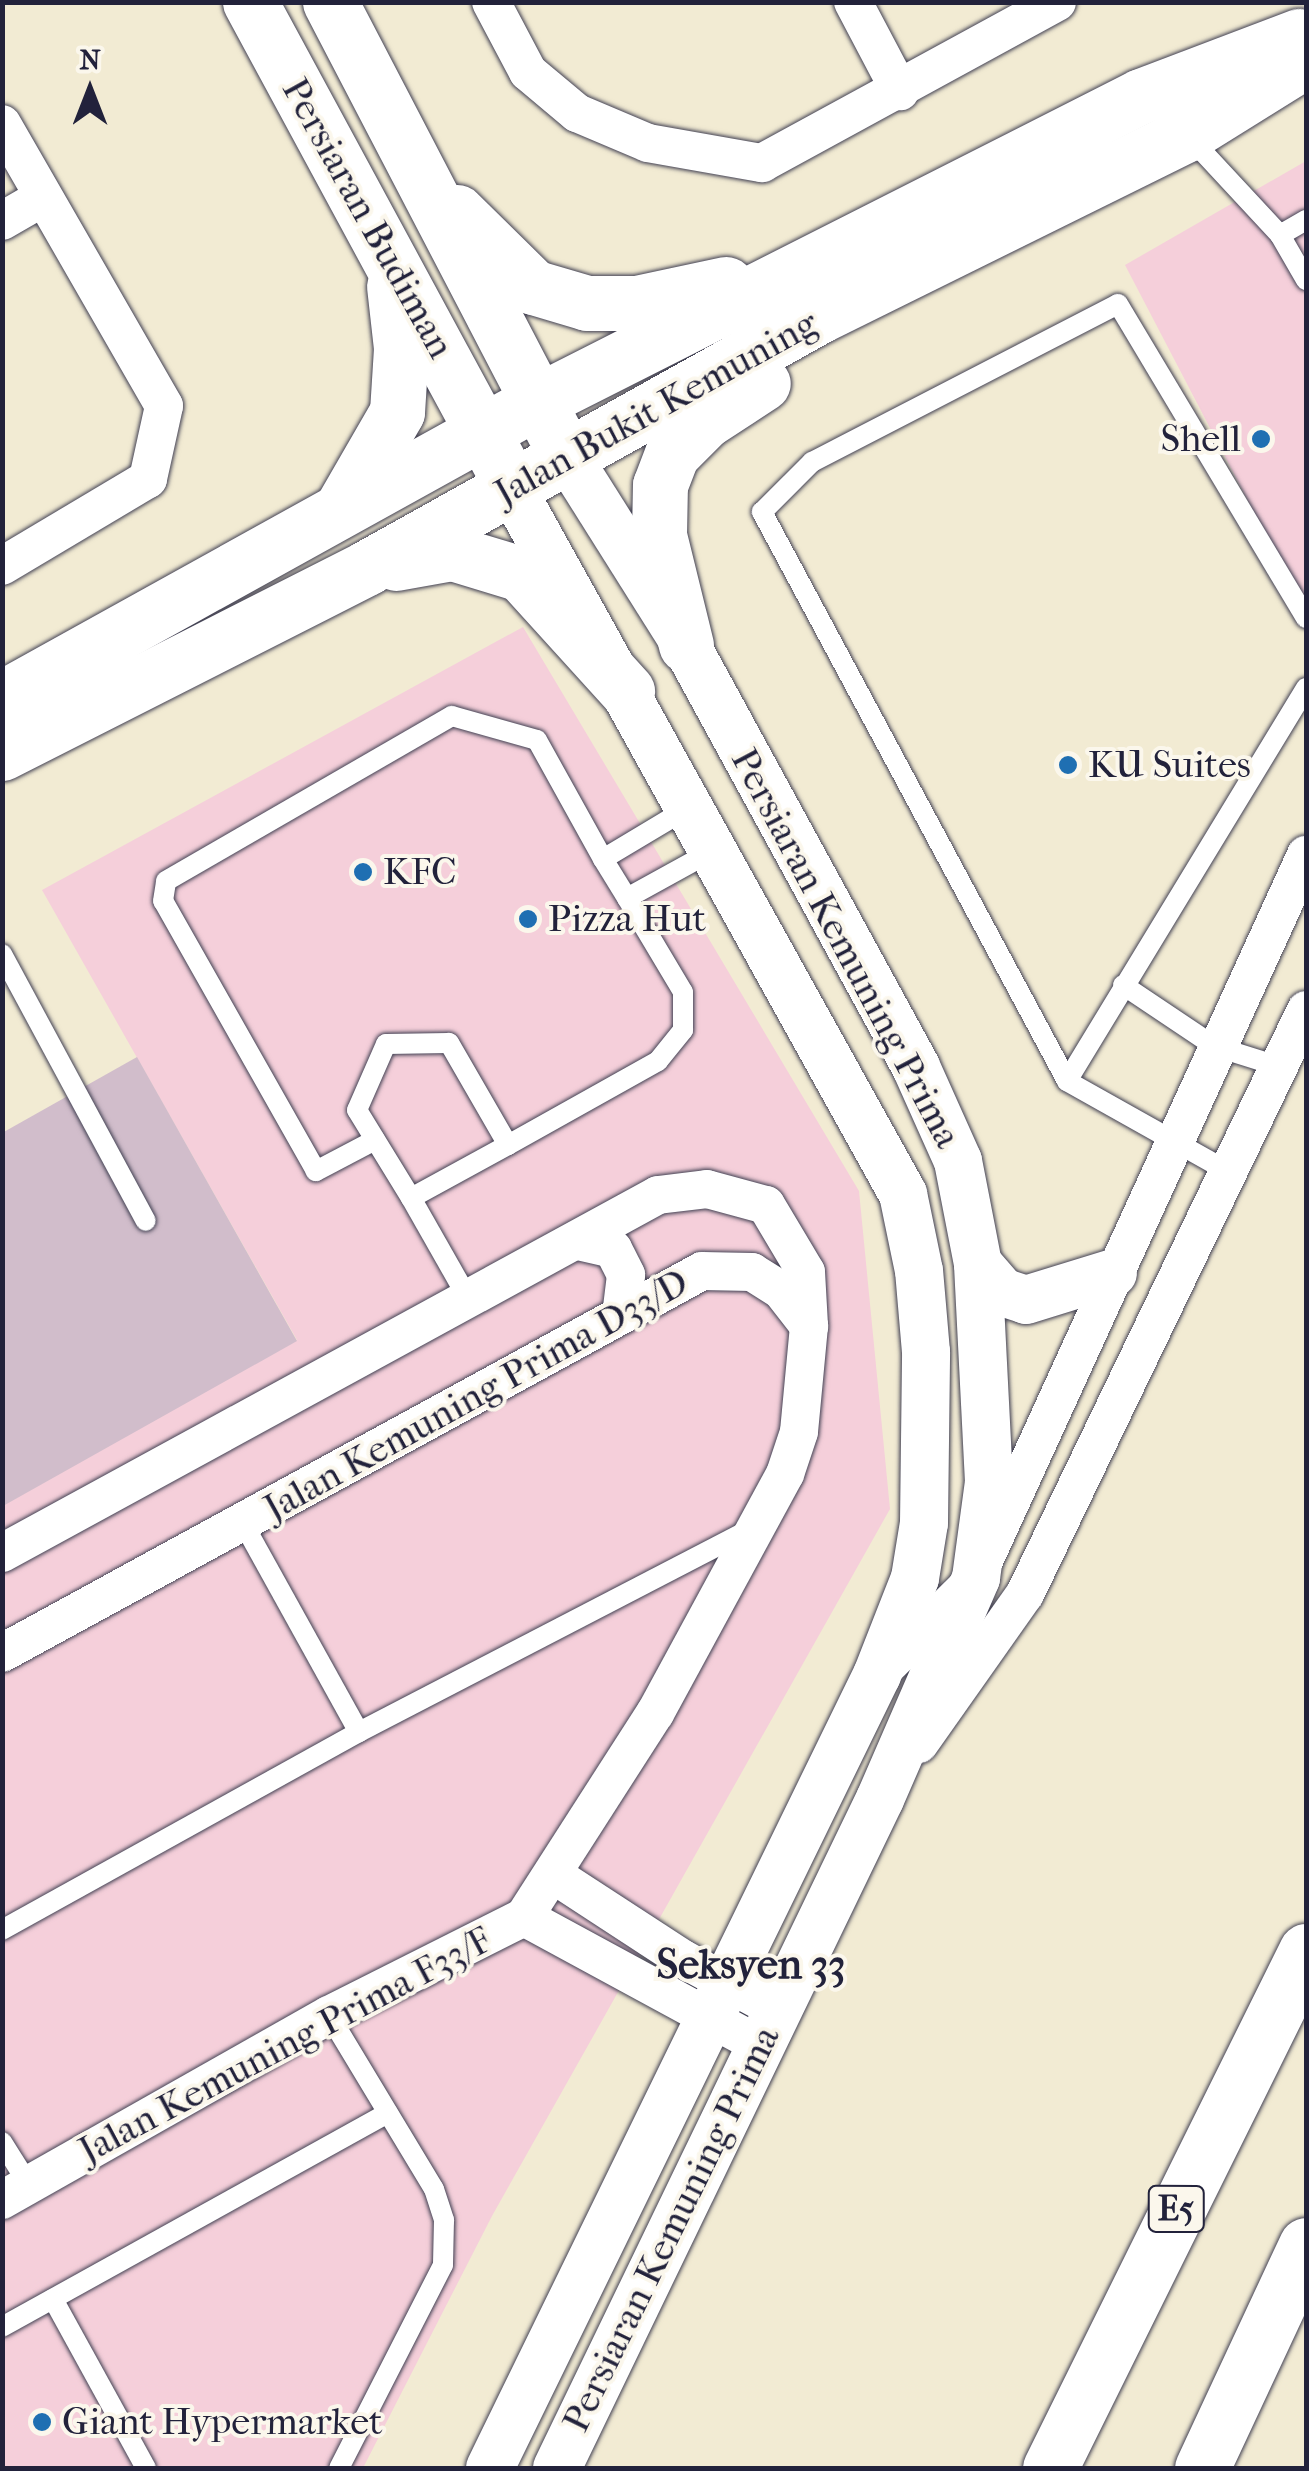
<!DOCTYPE html>
<style>
body{margin:0}
#map{position:relative;width:1309px;height:2471px;overflow:hidden;background:#f2ebd3;font-family:"IM FELL French Canon",serif}
div>[style]{position:absolute}
.built>*{inset:0;background:#f5cfda}
.industrial>*{inset:0;background:#d1bdcb}
.roads{filter:drop-shadow(0 0 2px #414052) drop-shadow(0 0 2px #414052)}
.service>*{height:20px;margin:-10px;padding:0 10px;transform-origin:10px;border-radius:10px;background:#fff}
.minor>*{height:38px;margin:-19px;padding:0 19px;transform-origin:19px;border-radius:19px;background:#fff}
.tertiary>*{height:48px;margin:-24px;padding:0 24px;transform-origin:24px;border-radius:24px;background:#fff}
.secondary>*{height:55px;margin:-27.5px;padding:0 27.5px;transform-origin:27.5px;border-radius:27.5px;background:#fff}
.motorway>*{height:55px;margin:-27.5px;padding:0 27.5px;transform-origin:27.5px;border-radius:27.5px;background:#fff}
.dots>*{width:28px;height:28px;translate:-50% -50%;box-sizing:border-box;border:5px solid #fbf7ec;border-radius:50%}
span{translate:-50% -50%;white-space:nowrap;text-align:center;line-height:1.15;-webkit-text-stroke:8px #fbf7ec;paint-order:stroke}
.shield-label span{padding:2px 8px;background:#fbf7ec;border:2px solid;border-radius:8px;-webkit-text-stroke-width:0}
.shield-label{font-size:35px;color:#22223b;font-weight:700}
.street-label{font-size:38px;color:#22223b}
.poi-label{font-size:38px;color:#22223b}
.right{translate:-100% -50%;text-align:right}
.left{translate:0 -50%;text-align:left}
.quarter-label{font-size:42px;color:#22223b;font-weight:700}
.frame{position:absolute;inset:0;border:5px solid #22223b;pointer-events:none}
.north{position:absolute;left:40px;top:40px;width:100px;height:100px;-webkit-text-stroke:8px #fbf7ec;paint-order:stroke;rotate:0deg;font-size:28px;font-weight:700;line-height:40px;text-align:center;color:#22223b}
.north::after{content:'';display:block;margin:auto;width:35px;height:45px;background:#22223b;clip-path:polygon(50% 0,100% 100%,50% 72%,0 100%)}
</style>
<div id="map">
<div class="built">
<div style="clip-path:polygon(1306px 161px,1306px 612px,1125px 265px)"></div>
<div style="clip-path:polygon(523px 627px,859px 1191px,890px 1509px,492px 2216px,363px 2468px,3px 2468px,2px 1506px,297px 1340px,42px 890px)"></div>
</div>
<div class="industrial">
<div style="clip-path:polygon(137px 1057px,297px 1341px,3px 1506px,2px 1133px)"></div>
</div>
<div class="roads">
<div class="service">
<div style="left:1190px;top:138px;width:132px;rotate:47.1deg"></div>
<div style="left:1280px;top:235px;width:30px;rotate:-30deg"></div>
<div style="left:1280px;top:235px;width:52px;rotate:60deg"></div>
<div style="left:603px;top:859px;width:46px;rotate:58.4deg"></div>
<div style="left:2px;top:954px;width:303px;rotate:61.7deg"></div>
<div style="left:1123px;top:985px;width:110px;rotate:33.8deg"></div>
<div style="left:1214px;top:1046px;width:70px;rotate:17.4deg"></div>
<div style="left:1067px;top:1081px;width:460px;rotate:-58.7deg"></div>
<div style="left:375px;top:1140px;width:67px;rotate:152.3deg"></div>
<div style="left:316px;top:1171px;width:310px;rotate:-119.5deg"></div>
<div style="left:163px;top:901px;width:20px;rotate:-81deg"></div>
<div style="left:166px;top:881px;width:330px;rotate:-30deg"></div>
<div style="left:452px;top:716px;width:88px;rotate:15.8deg"></div>
<div style="left:537px;top:740px;width:136px;rotate:61deg"></div>
<div style="left:603px;top:859px;width:101px;rotate:-30.9deg"></div>
<div style="left:508px;top:1145px;width:118px;rotate:-120deg"></div>
<div style="left:449px;top:1043px;width:63px;rotate:179.1deg"></div>
<div style="left:386px;top:1044px;width:72px;rotate:113.7deg"></div>
<div style="left:357px;top:1110px;width:103px;rotate:58.5deg"></div>
<div style="left:411px;top:1198px;width:111px;rotate:-28.7deg"></div>
<div style="left:508px;top:1145px;width:172px;rotate:-29.2deg"></div>
<div style="left:658px;top:1061px;width:40px;rotate:-51deg"></div>
<div style="left:683px;top:1030px;width:38px;rotate:-90deg"></div>
<div style="left:683px;top:992px;width:109px;rotate:-120.8deg"></div>
<div style="left:627px;top:898px;width:99px;rotate:-28.9deg"></div>
<div style="left:1229px;top:1172px;width:186px;rotate:-150.7deg"></div>
<div style="left:1067px;top:1081px;width:646px;rotate:-118.19deg"></div>
<div style="left:762px;top:512px;width:71px;rotate:-45deg"></div>
<div style="left:812px;top:462px;width:344px;rotate:-27.3deg"></div>
<div style="left:1118px;top:304px;width:366px;rotate:59.1deg"></div>
<div style="left:411px;top:1198px;width:120px;rotate:60.4deg"></div>
<div style="left:243px;top:1523px;width:239px;rotate:61deg"></div>
<div style="left:2px;top:1930px;width:408px;rotate:-29deg"></div>
<div style="left:359px;top:1732px;width:441px;rotate:-27.4deg"></div>
<div style="left:329px;top:2015px;width:203px;rotate:58.9deg"></div>
<div style="left:434px;top:2189px;width:33px;rotate:72deg"></div>
<div style="left:444px;top:2220px;width:45px;rotate:91.3deg"></div>
<div style="left:443px;top:2265px;width:228px;rotate:117.1deg"></div>
<div style="left:2px;top:2142px;width:51px;rotate:57.9deg"></div>
<div style="left:53px;top:2299px;width:193px;rotate:61.2deg"></div>
<div style="left:2px;top:2327px;width:441px;rotate:-29deg"></div>
</div>
<div class="minor">
<div style="left:491px;top:2px;width:79px;rotate:62.1deg"></div>
<div style="left:528px;top:72px;width:64px;rotate:39.9deg"></div>
<div style="left:577px;top:113px;width:77px;rotate:22.9deg"></div>
<div style="left:648px;top:143px;width:116px;rotate:10deg"></div>
<div style="left:762px;top:163px;width:336px;rotate:-28.6deg"></div>
<div style="left:853px;top:2px;width:101px;rotate:62.2deg"></div>
<div style="left:2px;top:124px;width:325px;rotate:60.1deg"></div>
<div style="left:164px;top:406px;width:75px;rotate:102.4deg"></div>
<div style="left:148px;top:479px;width:170px;rotate:149.2deg"></div>
<div style="left:2px;top:221px;width:46px;rotate:-29.9deg"></div>
<div style="left:578px;top:1241px;width:36px;rotate:13deg"></div>
<div style="left:613px;top:1249px;width:29px;rotate:63deg"></div>
<div style="left:626px;top:1275px;width:35px;rotate:97deg"></div>
<div style="left:2px;top:1553px;width:747px;rotate:-28.62deg"></div>
<div style="left:658px;top:1195px;width:49px;rotate:-7deg"></div>
<div style="left:707px;top:1189px;width:61px;rotate:15.2deg"></div>
<div style="left:766px;top:1205px;width:78px;rotate:59.2deg"></div>
<div style="left:806px;top:1272px;width:54px;rotate:86.8deg"></div>
<div style="left:809px;top:1326px;width:106px;rotate:95.4deg"></div>
<div style="left:799px;top:1432px;width:44px;rotate:108.4deg"></div>
<div style="left:785px;top:1474px;width:272px;rotate:118.5deg"></div>
<div style="left:655px;top:1713px;width:242px;rotate:122.7deg"></div>
<div style="left:524px;top:1917px;width:218px;rotate:153.3deg"></div>
<div style="left:329px;top:2015px;width:376px;rotate:150.5deg"></div>
<div style="left:2px;top:1653px;width:797px;rotate:-28.62deg"></div>
<div style="left:702px;top:1271px;width:50px;rotate:1.1deg"></div>
<div style="left:752px;top:1272px;width:34px;rotate:32deg"></div>
<div style="left:781px;top:1290px;width:46px;rotate:52.1deg"></div>
<div style="left:883px;top:1670px;width:131px;rotate:-44.7deg"></div>
<div style="left:976px;top:1578px;width:795px;rotate:-65.47deg"></div>
<div style="left:919px;top:1744px;width:184px;rotate:-54.8deg"></div>
<div style="left:1025px;top:1594px;width:648px;rotate:-64.3deg"></div>
<div style="left:554px;top:1875px;width:154px;rotate:33.1deg"></div>
<div style="left:683px;top:1959px;width:106px;rotate:28.3deg"></div>
<div style="left:524px;top:1917px;width:266px;rotate:28.5deg"></div>
</div>
<div class="tertiary">
<div style="left:978px;top:1264px;width:37px;rotate:49deg"></div>
<div style="left:1002px;top:1292px;width:25px;rotate:18deg"></div>
<div style="left:1026px;top:1300px;width:91px;rotate:-17.2deg"></div>
<div style="left:490px;top:2468px;width:882px;rotate:-63.99deg"></div>
<div style="left:877px;top:1675px;width:104px;rotate:-68.6deg"></div>
<div style="left:915px;top:1578px;width:56px;rotate:-80.7deg"></div>
<div style="left:924px;top:1523px;width:171px;rotate:-89.3deg"></div>
<div style="left:926px;top:1352px;width:81px;rotate:-94.9deg"></div>
<div style="left:919px;top:1271px;width:79px;rotate:-101.7deg"></div>
<div style="left:903px;top:1194px;width:806px;rotate:-119.01deg"></div>
<div style="left:557px;top:2468px;width:743px;rotate:-64.23deg"></div>
<div style="left:880px;top:1799px;width:241px;rotate:-66.5deg"></div>
<div style="left:976px;top:1578px;width:97px;rotate:-82.3deg"></div>
<div style="left:989px;top:1482px;width:218px;rotate:-92.9deg"></div>
<div style="left:978px;top:1264px;width:105px;rotate:-101deg"></div>
<div style="left:958px;top:1161px;width:103px;rotate:-114.1deg"></div>
<div style="left:916px;top:1067px;width:481px;rotate:-118.6deg"></div>
<div style="left:686px;top:645px;width:223px;rotate:-122.2deg"></div>
</div>
<div class="secondary">
<div style="left:250px;top:2px;width:528px;rotate:61.59deg"></div>
<div style="left:330px;top:2px;width:485px;rotate:62.5deg"></div>
<div style="left:457px;top:212px;width:107px;rotate:44.6deg"></div>
<div style="left:533px;top:287px;width:56px;rotate:16.5deg"></div>
<div style="left:587px;top:303px;width:50px"></div>
<div style="left:637px;top:303px;width:91px;rotate:-12.1deg"></div>
<div style="left:341px;top:509px;width:112px;rotate:-60deg"></div>
<div style="left:397px;top:412px;width:64px;rotate:-86.4deg"></div>
<div style="left:401px;top:348px;width:62px;rotate:-96.4deg"></div>
<div style="left:396px;top:563px;width:57px;rotate:-10.1deg"></div>
<div style="left:452px;top:553px;width:72px;rotate:16.9deg"></div>
<div style="left:521px;top:574px;width:158px;rotate:47.8deg"></div>
<div style="left:686px;top:645px;width:113px;rotate:-103.8deg"></div>
<div style="left:659px;top:535px;width:50px;rotate:-88.9deg"></div>
<div style="left:660px;top:485px;width:33px;rotate:-69deg"></div>
<div style="left:672px;top:454px;width:47px;rotate:-45deg"></div>
<div style="left:705px;top:421px;width:69px;rotate:-33.2deg"></div>
<div style="left:2px;top:698px;width:613px;rotate:-28.99deg"></div>
<div style="left:538px;top:401px;width:676px;rotate:-26.83deg"></div>
<div style="left:1141px;top:96px;width:169px;rotate:-20.8deg"></div>
<div style="left:2px;top:753px;width:411px;rotate:-26.9deg"></div>
<div style="left:368px;top:567px;width:516px;rotate:-29.1deg"></div>
<div style="left:819px;top:316px;width:411px;rotate:-26.3deg"></div>
<div style="left:1187px;top:134px;width:140px;rotate:-31.9deg"></div>
</div>
<div class="motorway">
<div style="left:1050px;top:2468px;width:577px;rotate:-63.66deg"></div>
<div style="left:1202px;top:2468px;width:246px;rotate:-65deg"></div>
</div>
</div>
<div class="dots">
<div style="left:1261px;top:439px;background:#1f6fb2"></div>
<div style="left:1068px;top:765px;background:#1f6fb2"></div>
<div style="left:363px;top:872px;background:#1f6fb2"></div>
<div style="left:528px;top:919px;background:#1f6fb2"></div>
<div style="left:42px;top:2422px;background:#1f6fb2"></div>
</div>
<div class="shield-label">
<span style="left:1176px;top:2209px">E5</span>
</div>
<div class="street-label">
<span style="left:368px;top:218px;rotate:61deg">Persiaran Budiman</span>
<span style="left:656px;top:408px;rotate:-29deg">Jalan Bukit Kemuning</span>
<span style="left:846px;top:948px;rotate:62deg">Persiaran Kemuning Prima</span>
<span style="left:476px;top:1395px;rotate:-29deg">Jalan Kemuning Prima D33/D</span>
<span style="left:285px;top:2045px;rotate:-28deg">Jalan Kemuning Prima F33/F</span>
<span style="left:671px;top:2229px;rotate:-64deg">Persiaran Kemuning Prima</span>
</div>
<div class="poi-label">
<span class="right" style="left:1241px;top:439px">Shell</span>
<span class="left" style="left:1088px;top:765px">KU Suites</span>
<span class="left" style="left:383px;top:872px">KFC</span>
<span class="left" style="left:548px;top:919px">Pizza Hut</span>
<span class="left" style="left:62px;top:2422px">Giant Hypermarket</span>
</div>
<div class="quarter-label">
<span style="left:751px;top:1965px">Seksyen 33</span>
</div>
<div class="frame"></div>
<div class="north">N</div>
</div>
